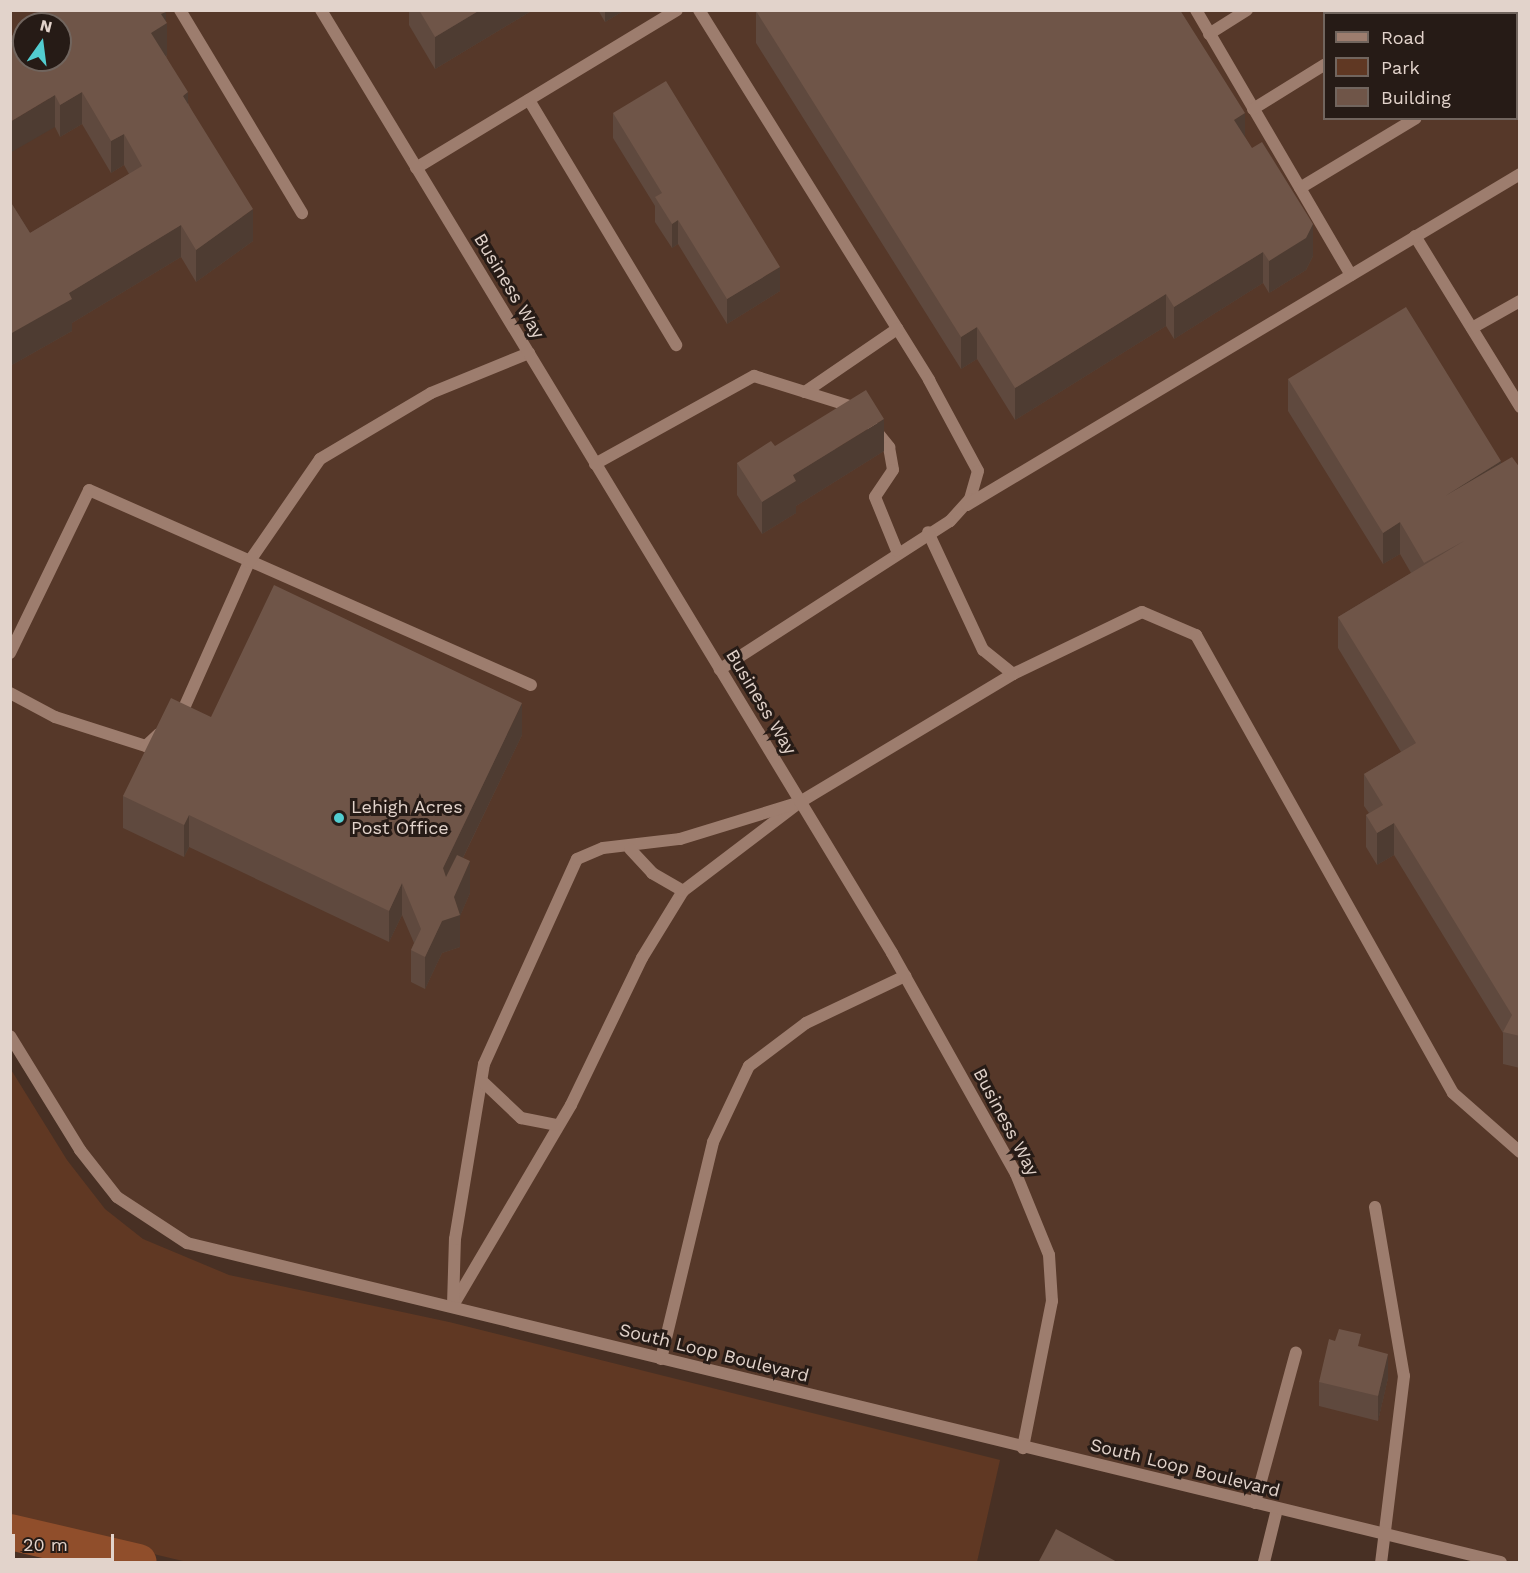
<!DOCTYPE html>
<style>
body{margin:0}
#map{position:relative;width:1530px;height:1573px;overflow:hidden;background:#483024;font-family:"Work Sans",sans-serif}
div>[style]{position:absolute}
.built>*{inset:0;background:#563829}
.green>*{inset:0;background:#603823}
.canal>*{height:36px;margin:-18px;padding:0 18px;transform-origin:18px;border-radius:18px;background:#904e2b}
.lane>*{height:12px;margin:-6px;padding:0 6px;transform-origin:6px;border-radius:6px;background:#9d7d6e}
.street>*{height:12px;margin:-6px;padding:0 6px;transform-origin:6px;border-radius:6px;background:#9d7d6e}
.wall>*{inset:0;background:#5f493e}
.shaded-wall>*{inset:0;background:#4e3c32}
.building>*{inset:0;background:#6f5548}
.dots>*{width:16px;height:16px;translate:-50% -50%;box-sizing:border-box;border:3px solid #261b16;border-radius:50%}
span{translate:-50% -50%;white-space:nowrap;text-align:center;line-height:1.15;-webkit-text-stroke:6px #261b16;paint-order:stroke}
.street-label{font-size:18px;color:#e2d3cb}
.poi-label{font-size:18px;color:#e2d3cb}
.left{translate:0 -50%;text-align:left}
.frame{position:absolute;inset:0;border:12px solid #e2d3cb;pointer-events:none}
.legend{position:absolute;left:1323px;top:12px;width:195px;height:108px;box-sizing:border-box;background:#261b16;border:2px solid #71655e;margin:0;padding:8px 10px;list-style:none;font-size:18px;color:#e2d3cb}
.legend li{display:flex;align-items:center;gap:12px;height:30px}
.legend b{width:30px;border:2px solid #71655e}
.north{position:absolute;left:12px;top:12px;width:60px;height:60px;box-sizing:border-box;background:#261b16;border:2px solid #71655e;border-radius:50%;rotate:14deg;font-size:16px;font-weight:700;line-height:24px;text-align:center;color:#e2d3cb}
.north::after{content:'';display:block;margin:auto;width:21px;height:27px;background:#52cdd0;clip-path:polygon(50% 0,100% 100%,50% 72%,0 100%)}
.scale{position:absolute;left:12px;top:1534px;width:102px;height:27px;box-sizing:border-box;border:3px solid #e2d3cb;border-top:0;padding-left:8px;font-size:18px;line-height:21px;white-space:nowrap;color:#e2d3cb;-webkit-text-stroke:4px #261b16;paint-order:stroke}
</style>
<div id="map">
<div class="built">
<div style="clip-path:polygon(evenodd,11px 11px,1519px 11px,1519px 1562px,1501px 1562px,235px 1259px,152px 1225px,117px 1197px,11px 1036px,11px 11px,1324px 14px,1516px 14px,1516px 118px,1324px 118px,1324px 14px,11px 11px,24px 24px,60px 24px,60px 60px,24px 60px,24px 24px)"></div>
</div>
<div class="green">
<div style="clip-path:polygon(10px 1068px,67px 1160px,105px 1209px,143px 1239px,229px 1275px,449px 1322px,1000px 1460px,977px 1562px,187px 1562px,11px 1520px)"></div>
</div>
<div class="canal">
<div style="left:10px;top:1532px;width:132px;rotate:13.1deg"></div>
</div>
<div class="lane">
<div style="left:180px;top:10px;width:237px;rotate:59deg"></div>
<div style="left:699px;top:10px;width:436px;rotate:58.1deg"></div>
<div style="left:929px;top:380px;width:103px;rotate:61.7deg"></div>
<div style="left:978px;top:471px;width:29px;rotate:106deg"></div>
<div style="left:970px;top:499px;width:30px;rotate:132deg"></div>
<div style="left:950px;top:521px;width:274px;rotate:147.2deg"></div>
<div style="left:1196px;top:10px;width:307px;rotate:59.7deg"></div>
<div style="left:1409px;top:14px;width:6px;rotate:-39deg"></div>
<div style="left:1209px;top:34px;width:45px;rotate:-32.3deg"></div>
<div style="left:1516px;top:58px;width:4px;rotate:-27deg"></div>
<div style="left:529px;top:100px;width:286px;rotate:59deg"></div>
<div style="left:1253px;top:109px;width:84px;rotate:-31.8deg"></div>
<div style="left:416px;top:168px;width:305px;rotate:-31.2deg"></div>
<div style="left:1300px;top:188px;width:135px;rotate:-31.1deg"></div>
<div style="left:1415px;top:236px;width:201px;rotate:58.4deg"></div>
<div style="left:1472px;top:328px;width:55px;rotate:-29.4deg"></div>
<div style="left:805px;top:392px;width:112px;rotate:-34.4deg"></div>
<div style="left:873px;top:427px;width:26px;rotate:51deg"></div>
<div style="left:889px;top:447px;width:23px;rotate:80deg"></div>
<div style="left:893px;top:470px;width:32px;rotate:124deg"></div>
<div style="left:875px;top:497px;width:58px;rotate:67.8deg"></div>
<div style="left:595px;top:464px;width:182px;rotate:-29deg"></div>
<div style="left:754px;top:376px;width:110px;rotate:17.4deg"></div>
<div style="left:967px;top:505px;width:644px;rotate:-30.9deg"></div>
<div style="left:10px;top:653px;width:181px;rotate:-64.1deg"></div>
<div style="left:89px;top:490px;width:483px;rotate:23.8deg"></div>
<div style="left:1013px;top:674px;width:143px;rotate:-25.7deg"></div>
<div style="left:1142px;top:612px;width:59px;rotate:23.1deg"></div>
<div style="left:1196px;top:635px;width:525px;rotate:60.7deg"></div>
<div style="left:1453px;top:1093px;width:89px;rotate:41.4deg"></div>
<div style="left:10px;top:693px;width:51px;rotate:28.1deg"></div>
<div style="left:55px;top:717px;width:96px;rotate:17.7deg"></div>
<div style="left:146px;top:746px;width:18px;rotate:-43deg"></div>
<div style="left:180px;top:717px;width:170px;rotate:-66deg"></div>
<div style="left:249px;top:562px;width:125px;rotate:-55.4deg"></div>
<div style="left:320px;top:459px;width:129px;rotate:-30.7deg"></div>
<div style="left:431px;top:393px;width:106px;rotate:-22.2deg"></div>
<div style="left:800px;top:802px;width:147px;rotate:142.7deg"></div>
<div style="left:683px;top:891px;width:79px;rotate:121.5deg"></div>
<div style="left:642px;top:958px;width:163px;rotate:115.8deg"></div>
<div style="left:571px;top:1105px;width:232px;rotate:120.5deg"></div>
<div style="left:453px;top:1305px;width:66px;rotate:-88.3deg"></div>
<div style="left:455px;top:1239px;width:177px;rotate:-80.6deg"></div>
<div style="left:484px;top:1064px;width:225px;rotate:-65.6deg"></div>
<div style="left:577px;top:859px;width:28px;rotate:-23deg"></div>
<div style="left:603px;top:848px;width:78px;rotate:-6.7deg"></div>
<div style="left:680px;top:839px;width:126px;rotate:-17.1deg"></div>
<div style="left:800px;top:802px;width:249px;rotate:-31deg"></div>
<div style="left:1013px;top:674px;width:38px;rotate:-141deg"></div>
<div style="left:983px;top:650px;width:130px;rotate:-115deg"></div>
<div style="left:630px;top:849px;width:33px;rotate:47deg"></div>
<div style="left:652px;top:873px;width:36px;rotate:30deg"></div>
<div style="left:482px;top:1081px;width:54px;rotate:43.5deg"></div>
<div style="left:521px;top:1118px;width:37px;rotate:11deg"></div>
<div style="left:1375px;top:1207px;width:171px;rotate:80.3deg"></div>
<div style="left:1404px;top:1376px;width:187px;rotate:97deg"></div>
<div style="left:661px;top:1359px;width:223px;rotate:-76.5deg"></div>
<div style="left:713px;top:1142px;width:84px;rotate:-64.7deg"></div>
<div style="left:749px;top:1066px;width:71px;rotate:-37deg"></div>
<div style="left:806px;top:1023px;width:110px;rotate:-25.4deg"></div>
<div style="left:1255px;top:1503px;width:156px;rotate:-74.8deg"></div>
<div style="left:1264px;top:1562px;width:55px;rotate:-76.2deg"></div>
</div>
<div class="street">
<div style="left:321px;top:10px;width:1102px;rotate:58.8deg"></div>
<div style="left:892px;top:953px;width:253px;rotate:60.7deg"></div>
<div style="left:1016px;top:1174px;width:87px;rotate:67.8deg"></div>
<div style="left:1049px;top:1255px;width:46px;rotate:86.3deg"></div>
<div style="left:1052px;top:1301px;width:150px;rotate:101.2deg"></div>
<div style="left:10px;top:1036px;width:134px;rotate:58.4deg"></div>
<div style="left:80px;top:1150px;width:60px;rotate:51.8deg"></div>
<div style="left:117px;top:1197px;width:84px;rotate:33.3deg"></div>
<div style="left:187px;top:1243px;width:1352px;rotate:13.65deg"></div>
</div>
<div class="wall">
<div style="clip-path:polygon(409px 10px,533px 10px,435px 69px,409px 25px)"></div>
<div style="clip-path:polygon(598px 10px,625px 10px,605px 22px)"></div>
<div style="clip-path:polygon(756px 11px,1245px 137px,1313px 256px,1306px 270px,1269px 293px,1263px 283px,1174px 339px,1166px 326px,1015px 420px,977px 359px,961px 369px,756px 43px)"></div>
<div style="clip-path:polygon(32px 17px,166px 21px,167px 55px,166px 56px,253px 241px,196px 282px,181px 257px,72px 323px,72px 331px,10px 366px,10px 201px,30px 233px,129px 174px,124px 165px,111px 173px,82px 124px,60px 137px,55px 127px,32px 24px)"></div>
<div style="clip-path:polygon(613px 113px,780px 291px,727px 324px,678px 244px,672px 248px,655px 222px,655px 206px,613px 138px)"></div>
<div style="clip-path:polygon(1288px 379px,1501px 463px,1520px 468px,1520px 1068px,1503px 1064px,1503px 1033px,1394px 855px,1377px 865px,1366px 847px,1366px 815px,1369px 813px,1364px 806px,1364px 774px,1401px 752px,1338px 648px,1338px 617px,1411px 573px,1400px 554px,1383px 564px,1288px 411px)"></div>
<div style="clip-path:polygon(775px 446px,884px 451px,796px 506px,796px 513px,762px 534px,737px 495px,737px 463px)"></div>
<div style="clip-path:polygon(211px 717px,522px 735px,463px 858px,470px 893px,460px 916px,460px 947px,442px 953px,425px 989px,411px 982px,411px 950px,414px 943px,402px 915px,389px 942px,189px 847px,184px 857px,123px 828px,123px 796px)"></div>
<div style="clip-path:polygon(1361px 1347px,1388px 1378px,1378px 1421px,1319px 1406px,1319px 1382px)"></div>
</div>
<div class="shaded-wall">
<div style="clip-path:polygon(480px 10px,533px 10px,435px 69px,435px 37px)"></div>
<div style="clip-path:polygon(605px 10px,625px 10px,605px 22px)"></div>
<div style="clip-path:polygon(166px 12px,166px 24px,167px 23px,167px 55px,151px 65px,151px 33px,161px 14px)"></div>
<div style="clip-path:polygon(82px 92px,82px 124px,60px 137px,60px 105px)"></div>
<div style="clip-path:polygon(188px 92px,188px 124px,183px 96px)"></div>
<div style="clip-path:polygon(55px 95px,55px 127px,10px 153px,10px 122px)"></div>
<div style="clip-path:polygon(1245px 113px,1245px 145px,1234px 120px)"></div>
<div style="clip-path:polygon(124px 134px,124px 165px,111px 173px,111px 141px)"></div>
<div style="clip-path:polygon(253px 209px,253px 241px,196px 282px,196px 250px)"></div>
<div style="clip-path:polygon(678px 220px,678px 244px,672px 248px,672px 224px)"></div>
<div style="clip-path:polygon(1313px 224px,1313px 256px,1306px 270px,1269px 293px,1269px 261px)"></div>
<div style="clip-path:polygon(181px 225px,181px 257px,72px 323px,72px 331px,10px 366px,10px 334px,69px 293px)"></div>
<div style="clip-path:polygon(1263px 252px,1263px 283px,1174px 339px,1174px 307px)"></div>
<div style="clip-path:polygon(780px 267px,780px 291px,727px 324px,727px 299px)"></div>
<div style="clip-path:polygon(1166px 294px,1166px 326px,1015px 420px,1015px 388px)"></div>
<div style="clip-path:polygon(977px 327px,977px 359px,961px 369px,961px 337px)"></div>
<div style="clip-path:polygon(884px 419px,884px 451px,796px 506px,796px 513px,762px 534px,762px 502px,793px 475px)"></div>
<div style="clip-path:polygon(1501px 461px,1501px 493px,1445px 496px)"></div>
<div style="clip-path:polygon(1400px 522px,1400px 554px,1383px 564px,1383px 533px)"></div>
<div style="clip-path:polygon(522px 703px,522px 735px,443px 899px,443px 868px)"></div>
<div style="clip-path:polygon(189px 815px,189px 847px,184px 857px,184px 825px)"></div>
<div style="clip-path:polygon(1394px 823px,1394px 855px,1377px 865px,1377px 833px)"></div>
<div style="clip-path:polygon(470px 861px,470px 893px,460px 916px,460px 947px,442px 953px,425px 989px,425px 957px)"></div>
<div style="clip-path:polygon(402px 883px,402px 915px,389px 942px,389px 911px)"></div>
<div style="clip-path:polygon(1388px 1354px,1388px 1378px,1378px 1421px,1378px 1396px)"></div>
</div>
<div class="building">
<div style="clip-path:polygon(43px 10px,165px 10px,166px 12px,161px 14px,167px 23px,151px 33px,188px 92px,183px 96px,253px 209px,196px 250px,181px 225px,69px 293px,72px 299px,10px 334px,10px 201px,30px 233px,142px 166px,124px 134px,111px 141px,82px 92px,60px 105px,55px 95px,10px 122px,10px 37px,24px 28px,24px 60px,60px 60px,60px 24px,31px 24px,35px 22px,32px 17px)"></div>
<div style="clip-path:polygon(419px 10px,480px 10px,435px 37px)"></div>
<div style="clip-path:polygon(1180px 10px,1245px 113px,1234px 120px,1252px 148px,1262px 142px,1313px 224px,1306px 238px,1269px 261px,1263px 252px,1174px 307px,1166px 294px,1015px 388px,977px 327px,961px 337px,756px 11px)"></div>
<div style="clip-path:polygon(666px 81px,780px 267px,727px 299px,678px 220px,672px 224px,655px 197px,662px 193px,613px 113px)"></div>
<div style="clip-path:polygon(1406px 307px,1501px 461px,1445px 496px,1512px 457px,1520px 468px,1520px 1036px,1503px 1032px,1512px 1015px,1394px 823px,1377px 833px,1366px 815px,1383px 805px,1364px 774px,1416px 743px,1338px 617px,1464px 541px,1424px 563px,1400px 522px,1383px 533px,1288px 379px)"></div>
<div style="clip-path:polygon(866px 390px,884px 419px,793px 475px,796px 481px,762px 502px,737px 463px,771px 441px,775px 446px)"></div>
<div style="clip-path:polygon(274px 585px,522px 703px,443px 868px,446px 877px,457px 855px,470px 861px,454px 897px,460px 915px,442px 921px,425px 957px,411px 950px,421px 929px,402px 883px,389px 911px,189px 815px,184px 825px,123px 796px,171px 698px,211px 717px)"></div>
<div style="clip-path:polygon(1339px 1329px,1361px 1334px,1358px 1346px,1388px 1354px,1378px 1396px,1319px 1382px,1329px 1339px,1335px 1341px)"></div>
<div style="clip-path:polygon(1056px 1529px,1119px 1563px,1038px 1563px)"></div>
</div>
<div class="dots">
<div style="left:339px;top:818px;background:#52cdd0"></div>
</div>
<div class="street-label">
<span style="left:509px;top:286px;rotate:59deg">Business Way</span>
<span style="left:761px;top:702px;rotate:59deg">Business Way</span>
<span style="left:1006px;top:1122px;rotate:62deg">Business Way</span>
<span style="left:714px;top:1353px;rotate:14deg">South Loop Boulevard</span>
<span style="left:1185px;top:1468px;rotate:14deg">South Loop Boulevard</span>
</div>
<div class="poi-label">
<span class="left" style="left:351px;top:818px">Lehigh Acres<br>Post Office</span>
</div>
<div class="frame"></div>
<ul class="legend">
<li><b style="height:8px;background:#9d7d6e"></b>Road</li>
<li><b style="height:16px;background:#603823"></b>Park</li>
<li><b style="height:16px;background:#6f5548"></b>Building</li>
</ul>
<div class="north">N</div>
<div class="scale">20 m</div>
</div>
